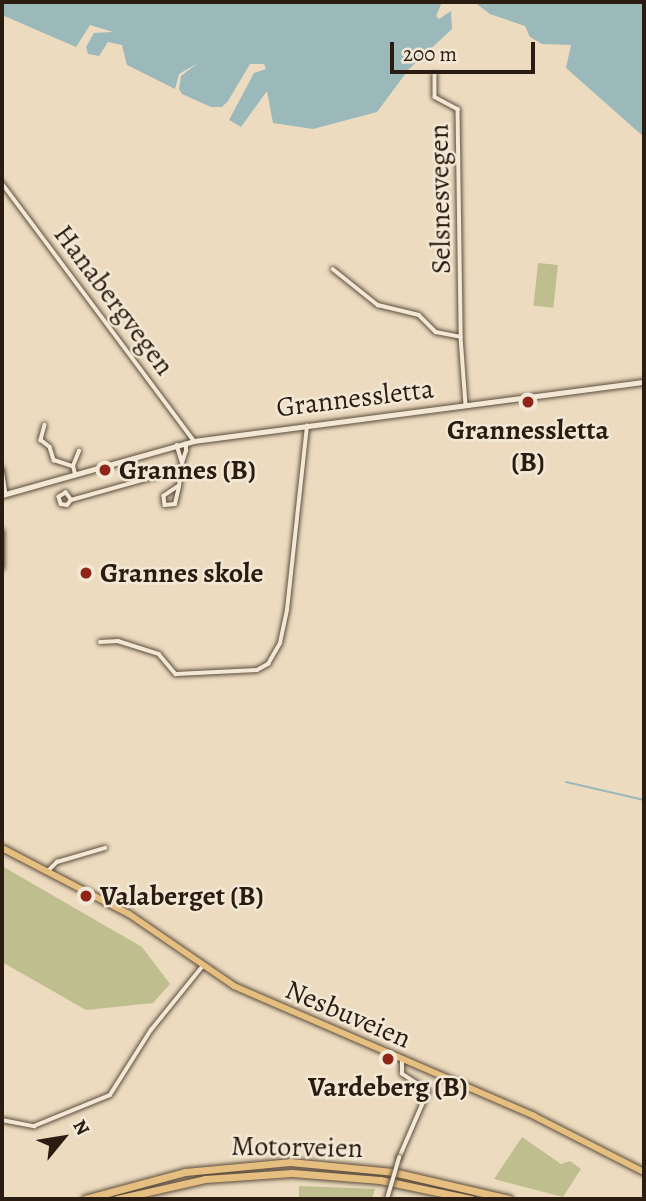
<!DOCTYPE html>
<style>
body{margin:0}
#map{position:relative;width:646px;height:1201px;overflow:hidden;background:#ecdbbf;font-family:Alegreya,serif}
div>[style]{position:absolute}
.green>*{inset:0;background:#bebe8e;transform-origin:0 0}
.water>*{inset:0;background:#9bb9ba}
.stream>*{height:2px;margin:-1px;padding:0 1px;transform-origin:1px;border-radius:1px;background:#9bb9ba}
.roads{filter:drop-shadow(0 0 2px #5a4c3c) drop-shadow(0 0 2px #5a4c3c)}
.minor>*{height:3.5px;margin:-1.75px;padding:0 1.75px;transform-origin:1.75px;border-radius:1.75px;background:#f3e8d5}
.secondary>*{height:5px;margin:-2.5px;padding:0 2.5px;transform-origin:2.5px;border-radius:2.5px;background:#f3e8d5}
.primary>*{height:6px;margin:-3px;padding:0 3px;transform-origin:3px;border-radius:3px;background:#e6be80}
.motorway>*{height:7px;margin:-3.5px;padding:0 3.5px;transform-origin:3.5px;border-radius:3.5px;background:#e6be80}
.bridges{filter:drop-shadow(0 0 2px #5a4c3c) drop-shadow(0 0 2px #5a4c3c)}
.minor-bridge>*{height:3.5px;margin:-1.75px;padding:0 1.75px;transform-origin:1.75px;border-radius:1.75px;background:#f3e8d5}
.dots>*{width:19px;height:19px;translate:-50% -50%;box-sizing:border-box;border:4px solid #f3e8d5;border-radius:50%}
span{translate:-50% -50%;white-space:nowrap;text-align:center;line-height:1.15;-webkit-text-stroke:5px #f3e8d5;paint-order:stroke}
.street-label{font-size:28px;color:#2a1c10}
.poi-label{font-size:28px;color:#2a1c10;font-weight:700}
.left{translate:0 -50%;text-align:left}
.frame{position:absolute;inset:0;border:4px solid #2a1c10;pointer-events:none}
.north{position:absolute;left:28px;top:1103px;width:70px;height:70px;-webkit-text-stroke:5px #f3e8d5;paint-order:stroke;rotate:60deg;font-size:19px;font-weight:700;line-height:28px;text-align:center;color:#2a1c10}
.north::after{content:'';display:block;margin:auto;width:24px;height:32px;background:#2a1c10;clip-path:polygon(50% 0,100% 100%,50% 72%,0 100%)}
.scale{position:absolute;left:390px;top:42px;width:145px;height:32px;box-sizing:border-box;border:4px solid #2a1c10;border-top:0;padding-left:9px;font-size:21px;line-height:24px;white-space:nowrap;color:#2a1c10;-webkit-text-stroke:5px #f3e8d5;paint-order:stroke}
</style>
<div id="map">
<div class="green">
<div style="left:538px;top:263px;width:20px;height:43px;rotate:6deg"></div>
<div style="clip-path:polygon(2px 866px,142px 947px,170px 984px,153px 1003px,86px 1010px,2px 962px)"></div>
<div style="clip-path:polygon(522px 1137px,561px 1164px,570px 1161px,581px 1169px,563px 1197px,494px 1179px)"></div>
<div style="clip-path:polygon(299px 1186px,375px 1189px,372px 1199px,299px 1199px)"></div>
</div>
<div class="water">
<div style="clip-path:polygon(2px 2px,442px 2px,436px 16px,439px 19px,451px 11px,452px 29px,409px 69px,377px 112px,313px 129px,273px 123px,267px 91px,241px 127px,229px 120px,254px 73px,266px 69px,264px 64px,250px 64px,228px 101px,222px 107px,211px 107px,182px 94px,179px 89px,181px 76px,198px 63px,179px 74px,175px 89px,127px 65px,122px 45px,108px 42px,99px 56px,88px 54px,86px 47px,94px 33px,113px 32px,90px 25px,76px 47px,2px 15px)"></div>
<div style="clip-path:polygon(474px 2px,644px 2px,644px 137px,566px 68px,571px 45px,542px 44px,530px 37px,525px 26px,490px 14px)"></div>
</div>
<div class="stream">
<div style="left:566px;top:782px;width:80px;rotate:13deg"></div>
</div>
<div class="roads">
<div class="minor">
<div style="left:435px;top:75px;width:22px;rotate:90deg"></div>
<div style="left:435px;top:97px;width:26px;rotate:28deg"></div>
<div style="left:458px;top:109px;width:228px;rotate:89.2deg"></div>
<div style="left:2px;top:183px;width:322px;rotate:53.3deg"></div>
<div style="left:333px;top:269px;width:58px;rotate:38.7deg"></div>
<div style="left:378px;top:305px;width:42px;rotate:13.7deg"></div>
<div style="left:419px;top:315px;width:24px;rotate:45deg"></div>
<div style="left:436px;top:332px;width:25px;rotate:11deg"></div>
<div style="left:461px;top:337px;width:68px;rotate:85.8deg"></div>
<div style="left:45px;top:425px;width:16px;rotate:105deg"></div>
<div style="left:41px;top:440px;width:11px;rotate:38deg"></div>
<div style="left:50px;top:447px;width:14px;rotate:73deg"></div>
<div style="left:54px;top:460px;width:20px;rotate:18deg"></div>
<div style="left:177px;top:445px;width:17px;rotate:73deg"></div>
<div style="left:2px;top:469px;width:25px;rotate:81deg"></div>
<div style="left:75px;top:474px;width:8px;rotate:-104deg"></div>
<div style="left:73px;top:466px;width:16px;rotate:-68deg"></div>
<div style="left:179px;top:486px;width:18px;rotate:146deg"></div>
<div style="left:164px;top:496px;width:9px;rotate:84deg"></div>
<div style="left:165px;top:505px;width:10px;rotate:-6deg"></div>
<div style="left:175px;top:504px;width:18px;rotate:-77deg"></div>
<div style="left:179px;top:486px;width:6px;rotate:-81deg"></div>
<div style="left:180px;top:480px;width:17px;rotate:-83deg"></div>
<div style="left:182px;top:463px;width:13px;rotate:-72deg"></div>
<div style="left:186px;top:451px;width:7px;rotate:-90deg"></div>
<div style="left:71px;top:500px;width:9px;rotate:-126deg"></div>
<div style="left:66px;top:493px;width:8px;rotate:150deg"></div>
<div style="left:59px;top:497px;width:7px;rotate:74deg"></div>
<div style="left:61px;top:504px;width:6px;rotate:9deg"></div>
<div style="left:67px;top:505px;width:6px;rotate:-51deg"></div>
<div style="left:71px;top:500px;width:115px;rotate:-15.6deg"></div>
<div style="left:2px;top:531px;width:37px;rotate:90deg"></div>
<div style="left:100px;top:642px;width:18px;rotate:-3deg"></div>
<div style="left:118px;top:641px;width:43px;rotate:17.6deg"></div>
<div style="left:159px;top:654px;width:26px;rotate:50deg"></div>
<div style="left:176px;top:674px;width:81px;rotate:-2.8deg"></div>
<div style="left:257px;top:670px;width:13px;rotate:-29deg"></div>
<div style="left:268px;top:664px;width:24px;rotate:-60deg"></div>
<div style="left:280px;top:643px;width:34px;rotate:-78deg"></div>
<div style="left:287px;top:610px;width:185px;rotate:-83.8deg"></div>
<div style="left:48px;top:871px;width:13px;rotate:-45deg"></div>
<div style="left:57px;top:862px;width:50px;rotate:-16.3deg"></div>
<div style="left:2px;top:1120px;width:33px;rotate:11deg"></div>
<div style="left:34px;top:1126px;width:82px;rotate:-22.2deg"></div>
<div style="left:110px;top:1095px;width:77px;rotate:-57.8deg"></div>
<div style="left:151px;top:1030px;width:81px;rotate:-51deg"></div>
<div style="left:399px;top:1158px;width:73px;rotate:-66.6deg"></div>
<div style="left:428px;top:1091px;width:31px;rotate:-147deg"></div>
<div style="left:402px;top:1074px;width:14px;rotate:-90deg"></div>
</div>
<div class="secondary">
<div style="left:2px;top:495px;width:199px;rotate:-15.7deg"></div>
<div style="left:194px;top:441px;width:454px;rotate:-7.5deg"></div>
</div>
<div class="primary">
<div style="left:2px;top:848px;width:143px;rotate:27.5deg"></div>
<div style="left:129px;top:914px;width:127px;rotate:34.4deg"></div>
<div style="left:234px;top:986px;width:327px;rotate:23.4deg"></div>
<div style="left:534px;top:1116px;width:123px;rotate:27deg"></div>
</div>
<div class="motorway">
<div style="left:85px;top:1199px;width:104px;rotate:-15.1deg"></div>
<div style="left:185px;top:1172px;width:105px;rotate:-5.4deg"></div>
<div style="left:290px;top:1162px;width:103px;rotate:5.5deg"></div>
<div style="left:393px;top:1172px;width:119px;rotate:13.1deg"></div>
<div style="left:117px;top:1199px;width:90px;rotate:-12.8deg"></div>
<div style="left:205px;top:1179px;width:87px;rotate:-3.9deg"></div>
<div style="left:292px;top:1173px;width:88px;rotate:4.5deg"></div>
<div style="left:380px;top:1180px;width:93px;rotate:11.8deg"></div>
</div>
</div>
<div class="bridges">
<div class="minor-bridge">
<div style="left:387px;top:1199px;width:43px;rotate:-73.7deg"></div>
</div>
</div>
<div class="dots">
<div style="left:528px;top:402px;background:#8f2418"></div>
<div style="left:105px;top:470px;background:#8f2418"></div>
<div style="left:86px;top:573px;background:#8f2418"></div>
<div style="left:86px;top:896px;background:#8f2418"></div>
<div style="left:388px;top:1059px;background:#8f2418"></div>
</div>
<div class="street-label">
<span style="left:440px;top:199px;rotate:-91deg">Selsnesvegen</span>
<span style="left:114px;top:300px;rotate:53deg">Hanabergvegen</span>
<span style="left:355px;top:398px;rotate:-7deg">Grannessletta</span>
<span style="left:348px;top:1014px;rotate:23deg">Nesbuveien</span>
<span style="left:297px;top:1147px;rotate:1deg">Motorveien</span>
</div>
<div class="poi-label">
<span style="left:528px;top:446px">Grannessletta<br>(B)</span>
<span class="left" style="left:119px;top:470px">Grannes (B)</span>
<span class="left" style="left:100px;top:573px">Grannes skole</span>
<span class="left" style="left:100px;top:896px">Valaberget (B)</span>
<span style="left:388px;top:1087px">Vardeberg (B)</span>
</div>
<div class="frame"></div>
<div class="north">N</div>
<div class="scale">200 m</div>
</div>
